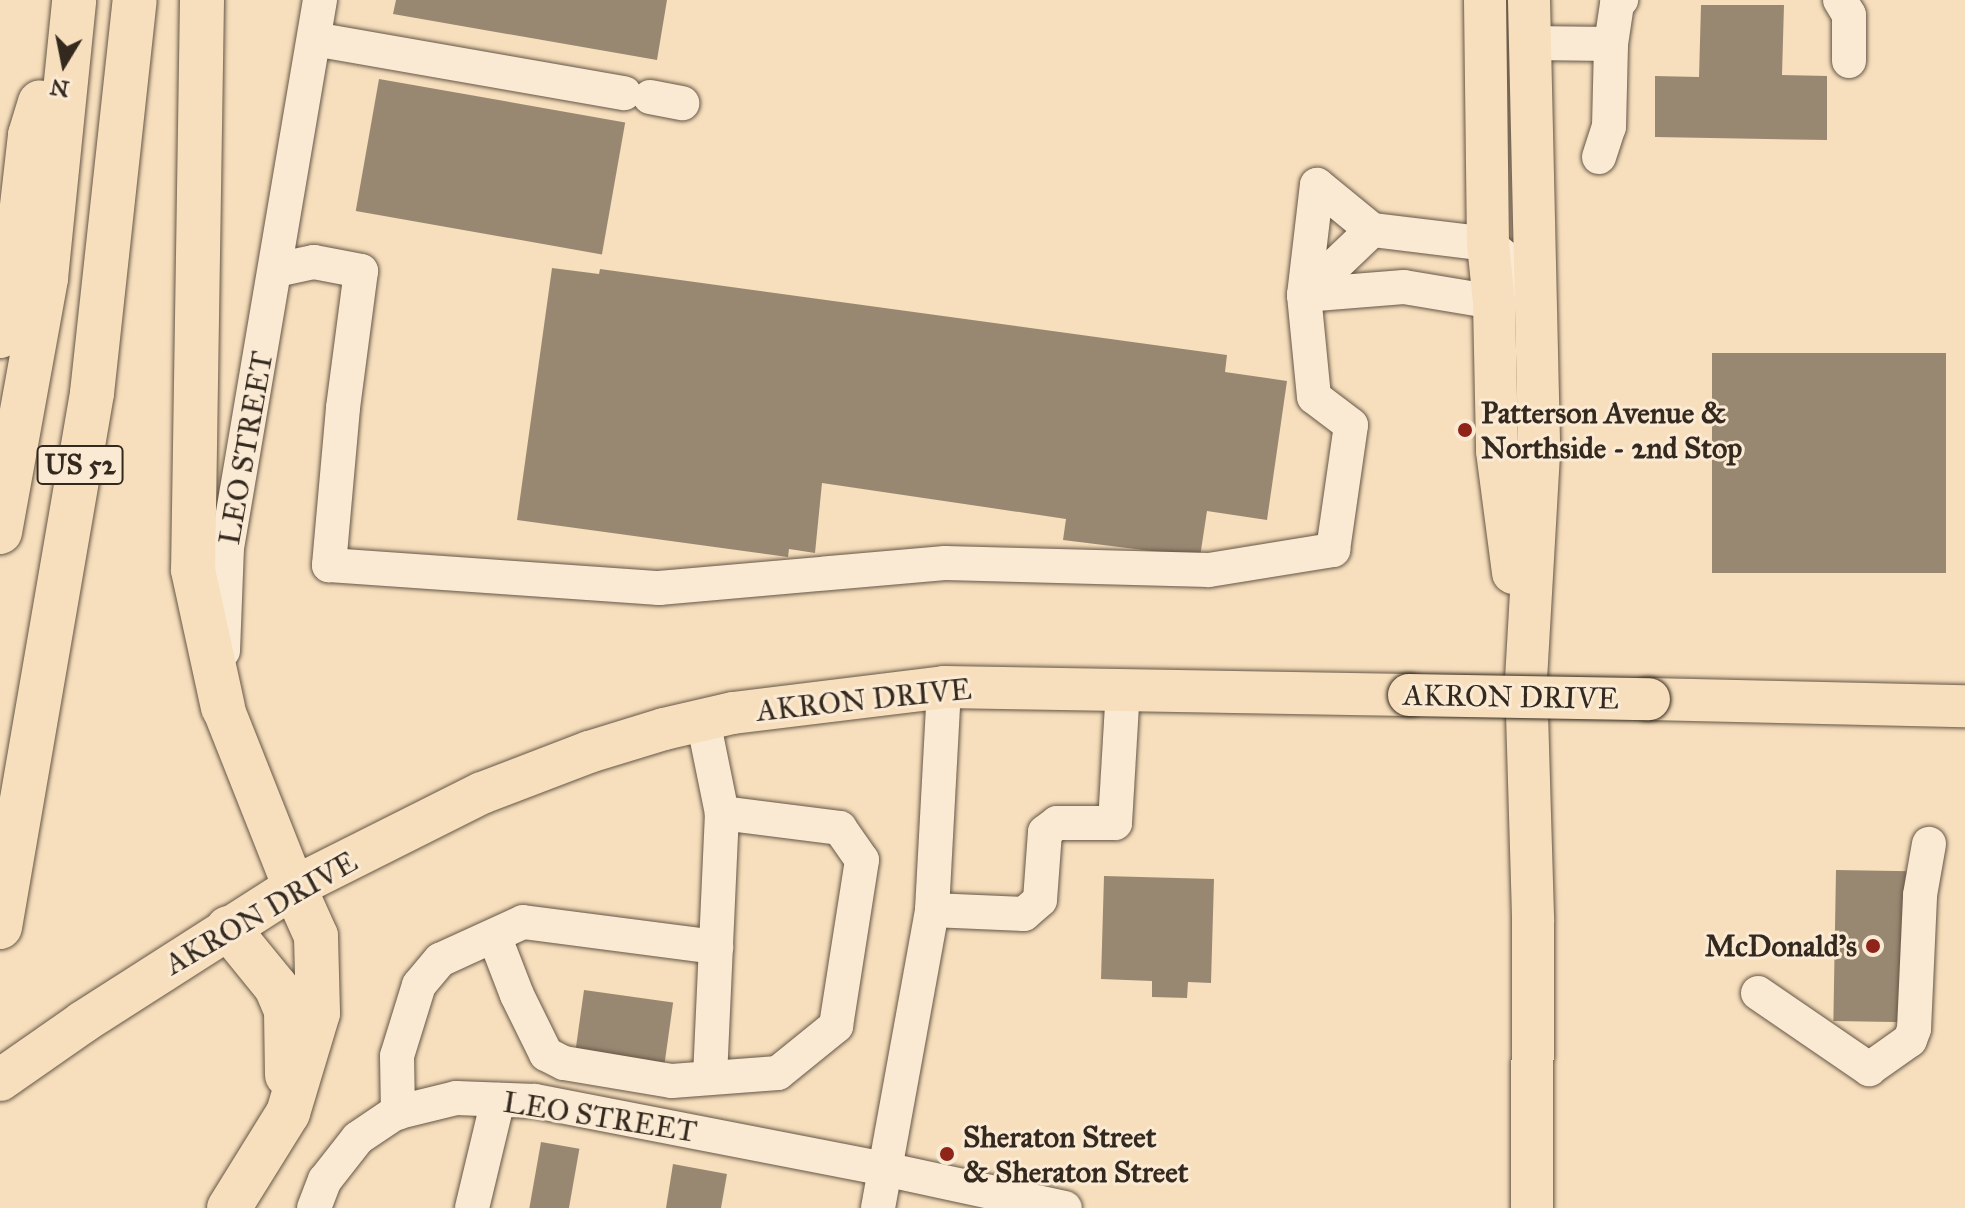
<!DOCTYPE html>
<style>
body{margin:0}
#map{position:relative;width:1965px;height:1208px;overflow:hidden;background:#f7dfbd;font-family:"IM FELL Great Primer",serif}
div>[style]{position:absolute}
.building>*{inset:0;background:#998871;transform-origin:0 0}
.roads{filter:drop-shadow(0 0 2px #655646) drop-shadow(0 0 2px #655646)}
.minor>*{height:34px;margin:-17px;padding:0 17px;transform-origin:17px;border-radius:17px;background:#faead4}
.major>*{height:42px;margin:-21px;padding:0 21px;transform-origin:21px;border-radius:21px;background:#f7dfbd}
.highway>*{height:44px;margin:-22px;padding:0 22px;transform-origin:22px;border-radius:22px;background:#f7dfbd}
.bridges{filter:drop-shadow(0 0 2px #34291e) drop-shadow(0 0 2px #34291e)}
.major-bridge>*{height:42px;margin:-21px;padding:0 21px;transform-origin:21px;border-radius:21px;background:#f7dfbd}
.dots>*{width:22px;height:22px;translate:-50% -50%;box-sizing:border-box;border:4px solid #faead4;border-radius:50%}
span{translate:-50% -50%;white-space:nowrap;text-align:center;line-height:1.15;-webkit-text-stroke:6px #faead4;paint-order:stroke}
.shield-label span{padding:2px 6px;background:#faead4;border:2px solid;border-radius:6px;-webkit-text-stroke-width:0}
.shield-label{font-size:28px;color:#34291e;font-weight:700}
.poi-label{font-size:30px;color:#34291e;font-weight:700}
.left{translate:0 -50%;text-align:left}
.right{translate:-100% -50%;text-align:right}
.street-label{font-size:30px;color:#34291e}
.north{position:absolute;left:24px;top:24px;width:80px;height:80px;-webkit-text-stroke:6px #faead4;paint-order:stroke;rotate:190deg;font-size:22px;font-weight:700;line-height:32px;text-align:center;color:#34291e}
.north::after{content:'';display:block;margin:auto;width:28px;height:36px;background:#34291e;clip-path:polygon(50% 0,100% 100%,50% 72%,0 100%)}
</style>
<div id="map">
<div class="building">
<div style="clip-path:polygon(396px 0,667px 0,657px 60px,393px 14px)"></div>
<div style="clip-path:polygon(1701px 5px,1784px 5px,1782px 75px,1827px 76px,1827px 140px,1655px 137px,1655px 76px,1699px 77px)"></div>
<div style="left:379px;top:79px;width:250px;height:134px;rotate:10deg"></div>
<div style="clip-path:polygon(552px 268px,599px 274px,600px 269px,1227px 355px,1225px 372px,1287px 381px,1267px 520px,1207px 511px,1200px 557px,1063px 540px,1066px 519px,822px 483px,815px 553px,789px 549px,788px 557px,517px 520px)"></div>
<div style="left:1712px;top:353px;width:234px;height:220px"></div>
<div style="left:1836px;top:870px;width:75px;height:151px;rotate:1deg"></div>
<div style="clip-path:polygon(1104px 876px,1214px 879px,1211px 983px,1188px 982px,1187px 998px,1152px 997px,1152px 981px,1101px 979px)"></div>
<div style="left:584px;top:990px;width:90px;height:63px;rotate:8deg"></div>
<div style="left:541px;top:1142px;width:39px;height:67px;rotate:10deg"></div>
<div style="clip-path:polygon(673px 1164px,727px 1174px,721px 1208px,666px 1208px)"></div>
</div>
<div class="roads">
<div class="minor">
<div style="left:1840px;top:0;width:17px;rotate:59deg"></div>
<div style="left:1849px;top:15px;width:46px;rotate:90deg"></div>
<div style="left:314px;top:39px;width:315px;rotate:9.9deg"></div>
<div style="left:1530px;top:43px;width:81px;rotate:0.7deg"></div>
<div style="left:1611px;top:44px;width:40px;rotate:-81.5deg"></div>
<div style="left:1617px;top:4px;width:6px;rotate:-45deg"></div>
<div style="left:650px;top:97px;width:33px;rotate:11deg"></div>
<div style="left:1599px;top:157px;width:32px;rotate:-72deg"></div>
<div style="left:1609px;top:127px;width:83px;rotate:-88.6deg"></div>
<div style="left:276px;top:270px;width:39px;rotate:-12deg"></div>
<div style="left:314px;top:262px;width:48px;rotate:10.8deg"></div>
<div style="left:361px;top:271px;width:138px;rotate:97.5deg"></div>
<div style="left:343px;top:408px;width:158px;rotate:95.1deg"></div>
<div style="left:329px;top:565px;width:331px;rotate:4deg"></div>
<div style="left:659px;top:588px;width:287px;rotate:-5deg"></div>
<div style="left:945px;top:563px;width:264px;rotate:1.5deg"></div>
<div style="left:1209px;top:570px;width:126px;rotate:-9.2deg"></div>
<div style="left:1333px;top:550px;width:126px;rotate:-81.8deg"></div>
<div style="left:1351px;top:425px;width:46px;rotate:-142.9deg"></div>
<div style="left:1314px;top:397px;width:102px;rotate:-95.6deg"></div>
<div style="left:1304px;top:295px;width:111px;rotate:-83.3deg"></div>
<div style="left:1304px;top:295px;width:100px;rotate:-4.6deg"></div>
<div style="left:1404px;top:287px;width:91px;rotate:9.5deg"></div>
<div style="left:1494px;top:302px;width:46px;rotate:-26deg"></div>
<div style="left:1535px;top:282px;width:60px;rotate:-141deg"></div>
<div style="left:1488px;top:244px;width:117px;rotate:-173.1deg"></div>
<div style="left:1372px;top:230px;width:71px;rotate:-140.7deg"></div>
<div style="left:1304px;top:295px;width:94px;rotate:-43.7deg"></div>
<div style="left:223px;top:651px;width:103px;rotate:-87.8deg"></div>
<div style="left:227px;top:548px;width:556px;rotate:-80.37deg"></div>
<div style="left:703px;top:720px;width:95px;rotate:78.5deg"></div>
<div style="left:722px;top:813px;width:265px;rotate:92.6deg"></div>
<div style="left:932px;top:910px;width:92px;rotate:2.5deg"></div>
<div style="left:1024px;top:914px;width:21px;rotate:-41deg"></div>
<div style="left:1040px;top:900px;width:68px;rotate:-85.8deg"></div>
<div style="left:1045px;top:832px;width:15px;rotate:-37deg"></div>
<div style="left:1057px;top:823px;width:58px"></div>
<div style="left:1115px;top:823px;width:133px;rotate:-86.6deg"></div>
<div style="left:495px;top:938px;width:61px;rotate:68.9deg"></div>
<div style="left:517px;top:995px;width:66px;rotate:63.8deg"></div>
<div style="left:546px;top:1054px;width:20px;rotate:27deg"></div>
<div style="left:564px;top:1063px;width:109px;rotate:9.5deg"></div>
<div style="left:672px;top:1081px;width:106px;rotate:-4.3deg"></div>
<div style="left:778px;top:1073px;width:75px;rotate:-39deg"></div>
<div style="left:836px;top:1026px;width:168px;rotate:-81.1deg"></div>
<div style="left:862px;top:860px;width:39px;rotate:-125deg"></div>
<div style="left:840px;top:828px;width:119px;rotate:-172.8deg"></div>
<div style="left:1758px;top:993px;width:135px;rotate:34.4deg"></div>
<div style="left:1869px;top:1069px;width:50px;rotate:-35.3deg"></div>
<div style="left:1910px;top:1040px;width:12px;rotate:-70deg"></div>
<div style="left:1914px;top:1029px;width:134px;rotate:-87.4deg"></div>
<div style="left:1920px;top:895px;width:52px;rotate:-80deg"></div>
<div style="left:398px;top:1113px;width:57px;rotate:-91deg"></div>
<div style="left:397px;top:1056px;width:74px;rotate:-72.8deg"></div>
<div style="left:419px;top:985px;width:33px;rotate:-50deg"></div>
<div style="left:440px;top:960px;width:91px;rotate:-24.6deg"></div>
<div style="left:523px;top:922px;width:195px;rotate:7.4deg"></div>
<div style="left:314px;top:1208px;width:30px;rotate:-69deg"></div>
<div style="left:325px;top:1180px;width:53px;rotate:-51.8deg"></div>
<div style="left:358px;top:1138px;width:45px;rotate:-34deg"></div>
<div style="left:395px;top:1113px;width:63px;rotate:-13.8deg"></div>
<div style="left:456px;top:1098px;width:79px;rotate:2.2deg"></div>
<div style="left:535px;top:1101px;width:356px;rotate:11deg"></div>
<div style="left:884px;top:1169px;width:185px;rotate:12.2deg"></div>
<div style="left:472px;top:1208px;width:111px;rotate:-76.5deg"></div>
<div style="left:878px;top:1208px;width:303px;rotate:-79.7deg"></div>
<div style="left:932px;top:910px;width:223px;rotate:-86.9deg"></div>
</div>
<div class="major">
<div style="left:1485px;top:0;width:244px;rotate:89.3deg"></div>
<div style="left:1488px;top:244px;width:58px;rotate:84.1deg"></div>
<div style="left:1494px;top:302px;width:149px;rotate:88.8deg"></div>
<div style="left:1497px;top:451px;width:123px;rotate:82.5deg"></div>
<div style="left:1529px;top:0;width:454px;rotate:88.7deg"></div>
<div style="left:1539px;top:454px;width:226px;rotate:93.3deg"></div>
<div style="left:1526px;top:680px;width:242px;rotate:88.3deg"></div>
<div style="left:1533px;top:922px;width:286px;rotate:90.2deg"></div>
<div style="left:1649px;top:699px;width:316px;rotate:1.3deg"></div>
<div style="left:223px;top:708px;width:193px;rotate:68.4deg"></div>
<div style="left:0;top:1080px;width:101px;rotate:-34.9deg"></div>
<div style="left:83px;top:1022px;width:250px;rotate:-32.6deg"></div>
<div style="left:294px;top:887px;width:210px;rotate:-26.6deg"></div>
<div style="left:482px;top:793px;width:115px;rotate:-21deg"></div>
<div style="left:589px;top:752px;width:78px;rotate:-17deg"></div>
<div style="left:664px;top:729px;width:71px;rotate:-13.1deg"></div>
<div style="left:733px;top:713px;width:213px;rotate:-7deg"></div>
<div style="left:944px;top:687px;width:465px;rotate:1deg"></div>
</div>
<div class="highway">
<div style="left:202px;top:0;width:570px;rotate:90.9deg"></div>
<div style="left:193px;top:570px;width:141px;rotate:77.7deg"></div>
<div style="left:0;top:336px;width:71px;rotate:-77.7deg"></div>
<div style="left:15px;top:267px;width:133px;rotate:-83.5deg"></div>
<div style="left:30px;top:135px;width:34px;rotate:-73deg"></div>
<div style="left:0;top:532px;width:258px;rotate:-79.7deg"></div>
<div style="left:46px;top:278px;width:279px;rotate:-84.2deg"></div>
<div style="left:0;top:927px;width:542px;rotate:-80.22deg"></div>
<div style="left:92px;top:393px;width:395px;rotate:-83.8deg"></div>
<div style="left:228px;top:928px;width:76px;rotate:50.9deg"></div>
<div style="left:276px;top:987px;width:26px;rotate:67deg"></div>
<div style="left:286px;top:1011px;width:64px;rotate:89.1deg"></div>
<div style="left:229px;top:1208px;width:112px;rotate:-58.2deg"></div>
<div style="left:288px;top:1113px;width:104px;rotate:-73.3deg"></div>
<div style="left:318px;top:1013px;width:77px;rotate:-91.5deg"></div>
<div style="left:316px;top:936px;width:54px;rotate:-114.2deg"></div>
</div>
</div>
<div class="bridges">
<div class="major-bridge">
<div style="left:1409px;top:695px;width:240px;rotate:1deg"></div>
</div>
</div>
<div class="dots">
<div style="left:1465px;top:430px;background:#8f2418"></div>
<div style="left:1873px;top:946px;background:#8f2418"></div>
<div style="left:947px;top:1154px;background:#8f2418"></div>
</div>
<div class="shield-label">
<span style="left:80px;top:465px">US 52</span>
</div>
<div class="poi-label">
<span class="left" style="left:1481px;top:430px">Patterson Avenue &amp;<br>Northside - 2nd Stop</span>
<span class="right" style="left:1857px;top:946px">McDonald's</span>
<span class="left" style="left:963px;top:1154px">Sheraton Street<br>&amp; Sheraton Street</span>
</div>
<div class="street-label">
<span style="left:246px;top:448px;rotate:-80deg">LEO STREET</span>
<span style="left:1511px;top:697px;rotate:1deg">AKRON DRIVE</span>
<span style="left:864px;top:700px;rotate:-6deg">AKRON DRIVE</span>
<span style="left:261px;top:913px;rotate:-30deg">AKRON DRIVE</span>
<span style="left:600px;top:1117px;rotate:9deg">LEO STREET</span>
</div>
<div class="north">N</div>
</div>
